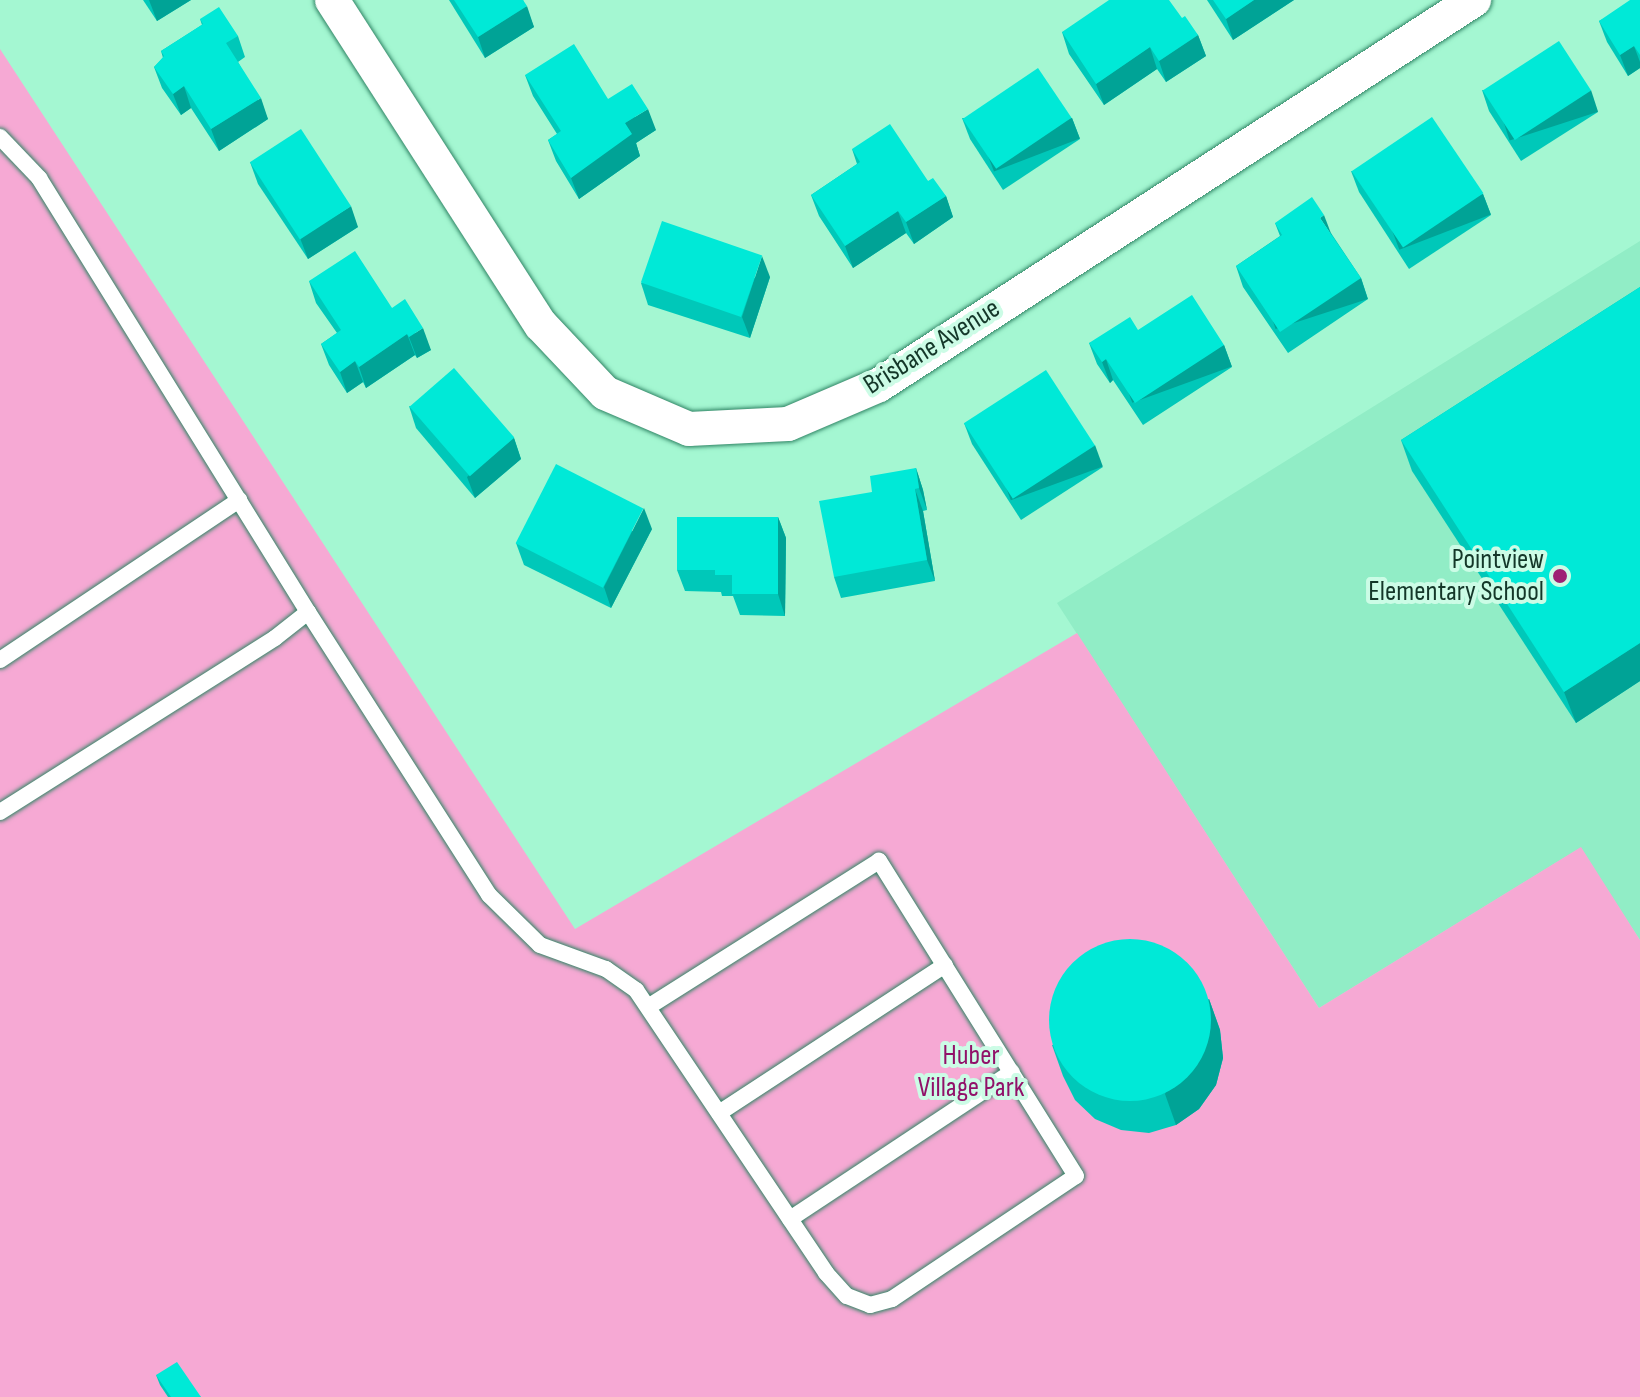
<!DOCTYPE html>
<style>
body{margin:0}
#map{position:relative;width:1640px;height:1397px;overflow:hidden;background:#a4f7d2;font-family:"Sofia Sans Condensed",sans-serif}
div>[style]{position:absolute}
.built>*{inset:0;background:#91edc6}
.green>*{inset:0;background:#f6a9d4}
.roads{filter:drop-shadow(0 0 2px #308565) drop-shadow(0 0 2px #308565)}
.service>*{height:16px;margin:-8px;padding:0 8px;transform-origin:8px;border-radius:8px;background:#fff}
.minor>*{height:34px;margin:-17px;padding:0 17px;transform-origin:17px;border-radius:17px;background:#fff}
.wall>*{inset:0;background:#00c8b9}
.shaded-wall>*{inset:0;background:#00a396;transform-origin:0 0}
.building>*{inset:0;background:#00e9d7;transform-origin:0 0}
.round{border-radius:50%}
.dots>*{width:22px;height:22px;translate:-50% -50%;box-sizing:border-box;border:4px solid #ccfce6;border-radius:50%}
span{translate:-50% -50%;white-space:nowrap;text-align:center;line-height:1.15;-webkit-text-stroke:8px #ccfce6;paint-order:stroke}
.street-label{font-size:28px;color:#143729}
.poi-label{font-size:28px;color:#143729}
.right{translate:-100% -50%;text-align:right}
.park-label{font-size:28px;color:#911169}
</style>
<div id="map">
<div class="built">
<div style="clip-path:polygon(1640px 241px,1640px 940px,1580px 848px,1319px 1008px,1057px 603px)"></div>
</div>
<div class="green">
<div style="clip-path:polygon(0 49px,575px 929px,1077px 633px,1319px 1008px,1581px 847px,1640px 940px,1640px 1397px,0 1397px)"></div>
</div>
<div class="roads">
<div class="service">
<div style="left:0;top:137px;width:57px;rotate:46.4deg"></div>
<div style="left:39px;top:178px;width:511px;rotate:58.21deg"></div>
<div style="left:308px;top:612px;width:336px;rotate:57.4deg"></div>
<div style="left:489px;top:895px;width:71px;rotate:44.4deg"></div>
<div style="left:540px;top:945px;width:70px;rotate:20deg"></div>
<div style="left:606px;top:969px;width:37px;rotate:35deg"></div>
<div style="left:636px;top:990px;width:341px;rotate:56.1deg"></div>
<div style="left:826px;top:1273px;width:31px;rotate:48deg"></div>
<div style="left:847px;top:1296px;width:25px;rotate:21deg"></div>
<div style="left:870px;top:1305px;width:23px;rotate:-15deg"></div>
<div style="left:892px;top:1299px;width:221px;rotate:-33.8deg"></div>
<div style="left:1076px;top:1176px;width:372px;rotate:-122deg"></div>
<div style="left:879px;top:861px;width:273px;rotate:147.7deg"></div>
<div style="left:0;top:660px;width:288px;rotate:-33.8deg"></div>
<div style="left:0;top:812px;width:325px;rotate:-32.3deg"></div>
<div style="left:275px;top:638px;width:42px;rotate:-38.2deg"></div>
<div style="left:719px;top:1113px;width:270px;rotate:-33.2deg"></div>
<div style="left:790px;top:1219px;width:266px;rotate:-33.5deg"></div>
</div>
<div class="minor">
<div style="left:332px;top:0;width:386px;rotate:57.3deg"></div>
<div style="left:541px;top:325px;width:93px;rotate:46.7deg"></div>
<div style="left:605px;top:393px;width:91px;rotate:23.2deg"></div>
<div style="left:689px;top:429px;width:99px;rotate:-2.9deg"></div>
<div style="left:788px;top:424px;width:99px;rotate:-23.2deg"></div>
<div style="left:879px;top:385px;width:709px;rotate:-32.91deg"></div>
</div>
</div>
<div class="wall">
<div style="clip-path:polygon(143px 0,191px 0,157px 21px)"></div>
<div style="clip-path:polygon(449px 0,523px 0,534px 27px,485px 58px)"></div>
<div style="clip-path:polygon(1207px 0,1294px 0,1233px 40px)"></div>
<div style="clip-path:polygon(1640px 0,1640px 68px,1628px 76px,1607px 42px,1599px 21px)"></div>
<div style="clip-path:polygon(1182px 18px,1198px 35px,1206px 56px,1166px 82px,1157px 69px,1104px 105px,1069px 54px,1062px 32px)"></div>
<div style="clip-path:polygon(200px 19px,238px 36px,245px 57px,238px 62px,268px 119px,219px 151px,191px 108px,181px 115px,162px 88px,154px 67px,163px 58px,161px 51px,202px 25px)"></div>
<div style="clip-path:polygon(525px 75px,608px 99px,656px 130px,636px 143px,640px 156px,579px 199px,556px 161px,548px 140px,557px 134px,533px 96px)"></div>
<div style="clip-path:polygon(1482px 90px,1598px 112px,1521px 161px,1489px 111px)"></div>
<div style="clip-path:polygon(962px 118px,1072px 118px,1080px 139px,1003px 190px,970px 139px)"></div>
<div style="clip-path:polygon(852px 149px,928px 181px,946px 196px,953px 217px,914px 244px,906px 233px,853px 268px,819px 216px,811px 195px,857px 164px)"></div>
<div style="clip-path:polygon(250px 162px,358px 227px,308px 259px,258px 184px)"></div>
<div style="clip-path:polygon(1351px 171px,1483px 194px,1491px 215px,1409px 269px,1359px 192px)"></div>
<div style="clip-path:polygon(1275px 223px,1331px 233px,1361px 278px,1368px 299px,1288px 353px,1243px 287px,1236px 266px,1280px 236px)"></div>
<div style="clip-path:polygon(770px 277px,750px 338px,648px 305px,641px 283px)"></div>
<div style="clip-path:polygon(309px 281px,392px 308px,431px 350px,417px 358px,415px 355px,366px 388px,363px 382px,347px 393px,329px 365px,321px 344px,337px 333px,316px 303px)"></div>
<div style="clip-path:polygon(1640px 287px,1640px 681px,1576px 723px,1412px 471px,1401px 440px)"></div>
<div style="clip-path:polygon(1138px 330px,1224px 345px,1232px 367px,1143px 425px,1113px 380px,1110px 383px,1097px 364px,1089px 343px)"></div>
<div style="clip-path:polygon(409px 406px,514px 438px,521px 459px,475px 498px,416px 428px)"></div>
<div style="clip-path:polygon(964px 423px,1103px 467px,1021px 520px,972px 444px)"></div>
<div style="clip-path:polygon(916px 468px,923px 490px,927px 510px,923px 511px,935px 581px,841px 598px,834px 577px,872px 492px)"></div>
<div style="clip-path:polygon(778px 517px,786px 538px,785px 616px,740px 615px,733px 596px,722px 596px,721px 592px,685px 591px,677px 570px)"></div>
<div style="clip-path:polygon(652px 529px,611px 608px,524px 565px,516px 543px)"></div>
<div style="clip-path:polygon(1209px 999px,1220px 1030px,1223px 1058px,1216px 1085px,1199px 1109px,1176px 1125px,1149px 1133px,1121px 1130px,1095px 1119px,1075px 1100px,1063px 1076px,1052px 1045px)"></div>
<div style="clip-path:polygon(156px 1375px,201px 1397px,168px 1397px,160px 1385px)"></div>
</div>
<div class="shaded-wall">
<div style="clip-path:polygon(149px 0,191px 0,157px 21px)"></div>
<div style="clip-path:polygon(1254px 0,1294px 0,1233px 40px,1226px 19px)"></div>
<div style="clip-path:polygon(527px 6px,534px 27px,485px 58px,478px 37px)"></div>
<div style="clip-path:polygon(1198px 35px,1206px 56px,1166px 82px,1159px 61px)"></div>
<div style="clip-path:polygon(1634px 46px,1640px 62px,1640px 68px,1628px 76px,1620px 55px)"></div>
<div style="clip-path:polygon(1150px 47px,1157px 69px,1104px 105px,1096px 84px)"></div>
<div style="clip-path:polygon(184px 86px,191px 108px,181px 115px,173px 94px)"></div>
<div style="left:1591px;top:90px;width:23px;height:93px;rotate:72deg"></div>
<div style="clip-path:polygon(261px 98px,268px 119px,219px 151px,211px 129px)"></div>
<div style="clip-path:polygon(648px 109px,656px 130px,636px 143px,640px 156px,579px 199px,571px 178px,625px 123px)"></div>
<div style="left:1072px;top:118px;width:22px;height:92px;rotate:69deg"></div>
<div style="left:1483px;top:194px;width:22px;height:98px;rotate:69deg"></div>
<div style="clip-path:polygon(946px 196px,953px 217px,914px 244px,906px 222px)"></div>
<div style="clip-path:polygon(351px 206px,358px 227px,308px 259px,300px 238px)"></div>
<div style="clip-path:polygon(898px 211px,906px 233px,853px 268px,845px 246px)"></div>
<div style="clip-path:polygon(1324px 215px,1332px 236px,1320px 218px)"></div>
<div style="clip-path:polygon(762px 256px,770px 277px,750px 338px,742px 317px)"></div>
<div style="left:1361px;top:278px;width:22px;height:97px;rotate:72deg"></div>
<div style="clip-path:polygon(423px 328px,431px 350px,417px 358px,409px 337px)"></div>
<div style="clip-path:polygon(407px 334px,415px 355px,366px 388px,359px 367px)"></div>
<div style="left:1224px;top:345px;width:23px;height:106px;rotate:70deg"></div>
<div style="clip-path:polygon(1106px 359px,1113px 380px,1110px 383px,1102px 362px)"></div>
<div style="clip-path:polygon(355px 361px,363px 382px,347px 393px,340px 372px)"></div>
<div style="clip-path:polygon(514px 438px,521px 459px,475px 498px,467px 477px)"></div>
<div style="left:1095px;top:445px;width:23px;height:98px;rotate:70deg"></div>
<div style="clip-path:polygon(916px 468px,923px 490px,927px 510px,919px 488px)"></div>
<div style="clip-path:polygon(915px 489px,923px 511px,935px 581px,927px 560px)"></div>
<div style="clip-path:polygon(644px 508px,652px 529px,611px 608px,604px 587px)"></div>
<div style="clip-path:polygon(778px 517px,786px 538px,785px 616px,778px 594px)"></div>
<div style="clip-path:polygon(1640px 643px,1640px 681px,1576px 723px,1564px 692px)"></div>
<div style="clip-path:polygon(1209px 999px,1220px 1030px,1223px 1058px,1216px 1085px,1199px 1109px,1176px 1125px,1165px 1094px)"></div>
</div>
<div class="building">
<div style="clip-path:polygon(454px 0,523px 0,527px 6px,478px 37px)"></div>
<div style="clip-path:polygon(1109px 0,1169px 0,1182px 18px,1185px 16px,1198px 35px,1159px 61px,1150px 47px,1096px 84px,1062px 32px)"></div>
<div style="clip-path:polygon(1213px 0,1254px 0,1226px 19px)"></div>
<div style="clip-path:polygon(1630px 0,1640px 0,1640px 55px,1634px 46px,1620px 55px,1599px 21px)"></div>
<div style="clip-path:polygon(219px 7px,238px 36px,226px 43px,261px 98px,211px 129px,184px 86px,173px 94px,154px 67px,164px 56px,161px 51px,203px 24px,200px 19px)"></div>
<div style="left:1559px;top:41px;width:59px;height:91px;rotate:57deg"></div>
<div style="clip-path:polygon(574px 44px,608px 99px,632px 84px,648px 109px,625px 123px,632px 134px,571px 178px,548px 140px,561px 131px,525px 75px)"></div>
<div style="left:1038px;top:68px;width:60px;height:91px;rotate:56deg"></div>
<div style="left:1432px;top:117px;width:92px;height:97px;rotate:56deg"></div>
<div style="clip-path:polygon(890px 124px,928px 181px,933px 178px,946px 196px,906px 222px,898px 211px,845px 246px,811px 195px,860px 162px,852px 149px)"></div>
<div style="left:301px;top:129px;width:92px;height:61px;rotate:57deg"></div>
<div style="clip-path:polygon(1312px 197px,1324px 215px,1320px 218px,1361px 278px,1280px 332px,1236px 266px,1282px 235px,1275px 223px)"></div>
<div style="left:662px;top:221px;width:106px;height:65px;rotate:19deg"></div>
<div style="clip-path:polygon(355px 251px,392px 308px,405px 299px,423px 328px,409px 337px,407px 334px,359px 367px,355px 361px,340px 372px,321px 344px,341px 330px,309px 281px)"></div>
<div style="clip-path:polygon(1640px 287px,1640px 643px,1564px 692px,1401px 440px)"></div>
<div style="clip-path:polygon(1192px 295px,1224px 345px,1135px 403px,1106px 359px,1102px 362px,1089px 343px,1130px 317px,1138px 330px)"></div>
<div style="left:454px;top:368px;width:92px;height:59px;rotate:49deg"></div>
<div style="left:1046px;top:370px;width:90px;height:98px;rotate:57deg"></div>
<div style="left:556px;top:464px;width:98px;height:89px;rotate:27deg"></div>
<div style="clip-path:polygon(916px 468px,919px 488px,915px 489px,927px 560px,834px 577px,819px 501px,872px 492px,870px 476px)"></div>
<div style="clip-path:polygon(677px 517px,778px 517px,778px 594px,732px 594px,732px 575px,715px 575px,715px 570px,677px 570px)"></div>
<div class="round" style="left:1049px;top:939px;width:162px;height:162px"></div>
<div style="clip-path:polygon(177px 1362px,201px 1397px,171px 1397px,156px 1375px)"></div>
</div>
<div class="dots">
<div style="left:1560px;top:576px;background:#9e2074"></div>
</div>
<div class="street-label">
<span style="left:932px;top:347px;rotate:-32deg">Brisbane Avenue</span>
</div>
<div class="poi-label">
<span class="right" style="left:1544px;top:576px">Pointview<br>Elementary School</span>
</div>
<div class="park-label">
<span style="left:971px;top:1072px">Huber<br>Village Park</span>
</div>
</div>
